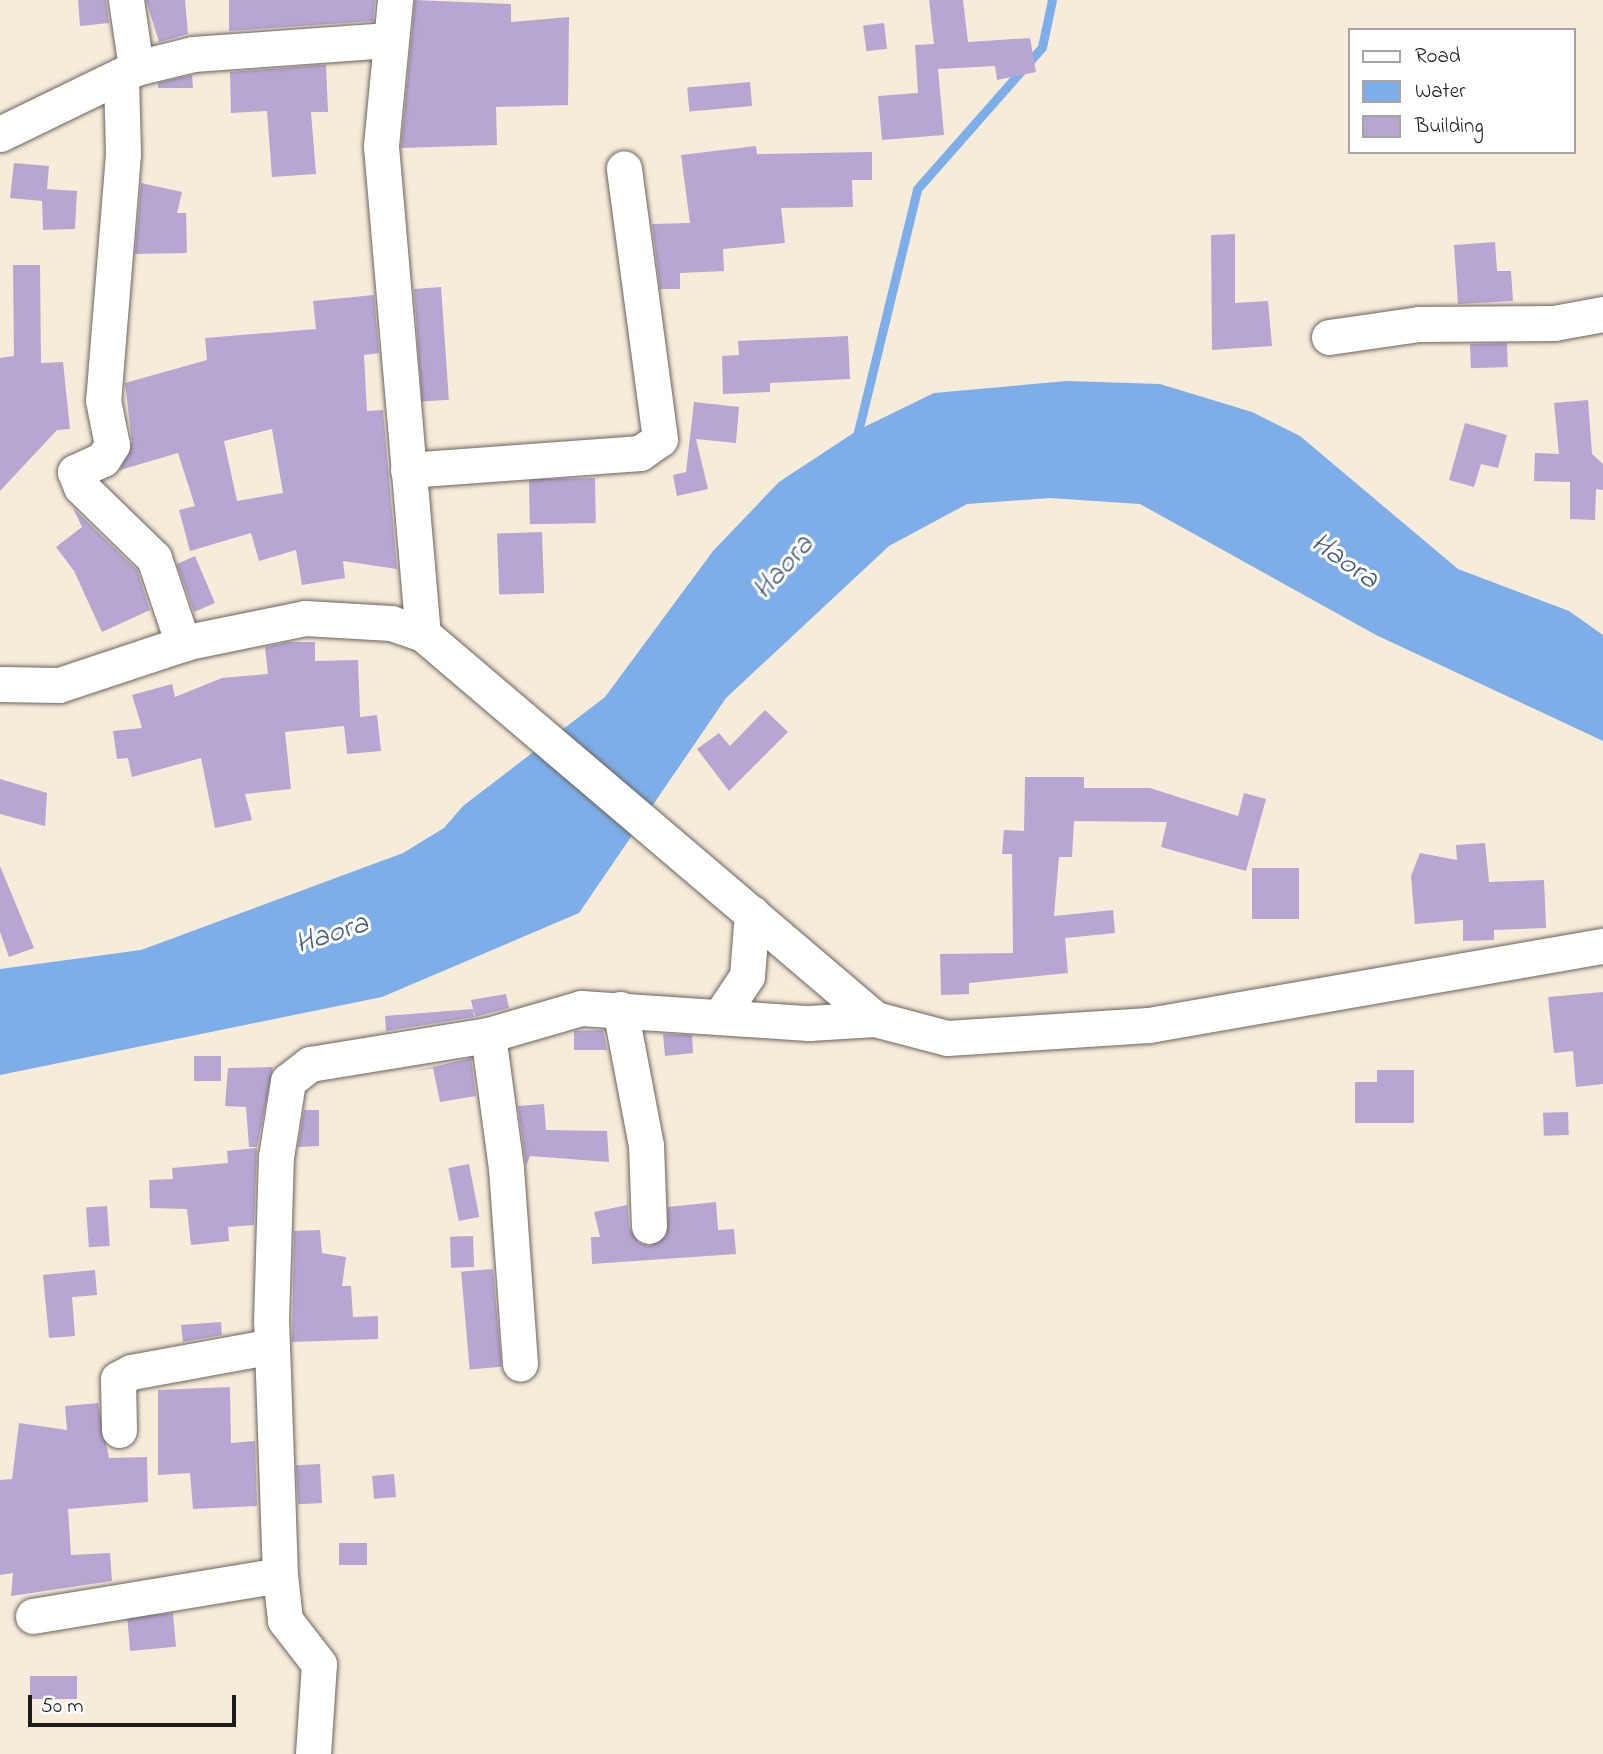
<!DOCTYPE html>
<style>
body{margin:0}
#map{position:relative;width:1603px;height:1754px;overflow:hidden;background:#f7ebd9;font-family:"Indie Flower",sans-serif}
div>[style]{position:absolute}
.water>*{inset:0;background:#7eaee9}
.stream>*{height:9px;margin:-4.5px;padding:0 4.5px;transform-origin:4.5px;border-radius:4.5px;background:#7eaee9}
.building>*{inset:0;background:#b8a6d2;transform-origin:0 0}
.roads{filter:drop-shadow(0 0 2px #69645e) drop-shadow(0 0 2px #69645e)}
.minor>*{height:35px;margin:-17.5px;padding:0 17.5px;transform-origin:17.5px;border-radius:17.5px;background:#fff}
span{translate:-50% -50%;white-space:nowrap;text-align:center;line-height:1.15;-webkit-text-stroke:6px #fff;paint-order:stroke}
.water-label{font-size:30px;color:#485e78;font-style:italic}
.legend{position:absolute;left:1348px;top:28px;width:228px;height:126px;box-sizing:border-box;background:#fff;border:2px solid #a4a4a4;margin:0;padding:9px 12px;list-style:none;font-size:21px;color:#1c1c1c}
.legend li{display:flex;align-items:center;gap:14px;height:35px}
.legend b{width:35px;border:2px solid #a4a4a4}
.scale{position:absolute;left:28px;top:1695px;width:208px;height:32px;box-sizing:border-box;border:4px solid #1c1c1c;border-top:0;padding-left:9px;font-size:21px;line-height:24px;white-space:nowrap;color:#1c1c1c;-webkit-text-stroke:5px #fff;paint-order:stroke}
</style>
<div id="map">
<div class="water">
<div style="clip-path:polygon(1067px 381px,1160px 384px,1252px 412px,1300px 436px,1458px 569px,1569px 611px,1603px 635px,1603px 741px,1376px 635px,1140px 504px,1050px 498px,967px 504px,889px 546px,726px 698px,579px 913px,382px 997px,0 1075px,0 969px,141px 950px,403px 853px,444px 828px,463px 806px,605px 697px,713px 551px,779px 482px,858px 430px,934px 393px)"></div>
</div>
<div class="stream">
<div style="left:856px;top:440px;width:258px;rotate:-76.3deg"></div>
<div style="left:917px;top:189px;width:189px;rotate:-48.6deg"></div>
<div style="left:1042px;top:47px;width:48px;rotate:-78deg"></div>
</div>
<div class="building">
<div style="clip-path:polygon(78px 0,106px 0,109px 23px,80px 26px)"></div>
<div style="clip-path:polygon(146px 0,185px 0,188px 34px,159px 42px)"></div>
<div style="clip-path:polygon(229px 0,375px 0,373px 21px,229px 31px)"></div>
<div style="clip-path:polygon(415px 0,511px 4px,511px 22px,569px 17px,568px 105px,496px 107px,497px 145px,401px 148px)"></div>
<div style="clip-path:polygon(929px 0,963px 0,968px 42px,1030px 38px,1036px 72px,997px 80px,995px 66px,938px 69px,944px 135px,882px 140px,878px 96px,918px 93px,915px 45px,934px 44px)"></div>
<div style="left:884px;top:23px;width:26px;height:21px;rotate:83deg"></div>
<div style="clip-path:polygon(321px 65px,326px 65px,328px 112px,311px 112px,316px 174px,272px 177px,267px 111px,231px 113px,230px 72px)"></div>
<div style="clip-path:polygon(192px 75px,193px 88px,158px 88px,158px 83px)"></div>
<div style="left:750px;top:82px;width:24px;height:63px;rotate:85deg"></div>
<div style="clip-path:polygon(756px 146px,757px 154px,872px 152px,872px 180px,852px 180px,853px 207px,781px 208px,785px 243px,723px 249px,724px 271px,680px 273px,680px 289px,660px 289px,652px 224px,690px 223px,681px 155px)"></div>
<div style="clip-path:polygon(14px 163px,49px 166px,47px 189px,77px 191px,75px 229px,43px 230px,42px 201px,10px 198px)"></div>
<div style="clip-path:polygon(141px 183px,182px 192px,177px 213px,186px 213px,187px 253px,135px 254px)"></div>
<div style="clip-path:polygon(1235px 234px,1235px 303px,1268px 301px,1272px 346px,1212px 350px,1211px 235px)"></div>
<div style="clip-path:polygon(1495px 242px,1497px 271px,1511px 271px,1513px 301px,1458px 304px,1454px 245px)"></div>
<div style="clip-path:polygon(13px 265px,40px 265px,41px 363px,63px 362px,70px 429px,57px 430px,0 491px,0 358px,14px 356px)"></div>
<div style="left:441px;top:287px;width:113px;height:27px;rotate:86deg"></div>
<div style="clip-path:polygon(evenodd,374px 295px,379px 353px,364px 355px,367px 411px,383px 410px,397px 569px,343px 561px,345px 578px,302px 585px,296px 550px,259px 561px,251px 533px,190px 551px,179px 510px,195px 506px,178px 453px,120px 470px,132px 442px,125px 383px,207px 360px,205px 338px,316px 329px,313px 301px,374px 295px,272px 429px,283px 493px,237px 501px,224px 441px,272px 429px)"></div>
<div style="clip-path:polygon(848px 336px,850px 379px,770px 383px,770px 392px,723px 394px,722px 356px,739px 355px,738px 341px)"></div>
<div style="left:1507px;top:343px;width:24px;height:37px;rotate:88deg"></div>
<div style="clip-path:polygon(1588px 400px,1592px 454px,1603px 464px,1603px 490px,1596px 489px,1595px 520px,1570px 519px,1570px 482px,1534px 481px,1535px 453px,1559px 454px,1554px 403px)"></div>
<div style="clip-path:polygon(694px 402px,739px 407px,736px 443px,696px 439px,708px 489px,677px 496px,673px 475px,686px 472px)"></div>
<div style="clip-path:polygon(1465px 423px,1507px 435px,1498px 468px,1481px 464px,1474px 487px,1449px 480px)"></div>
<div style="left:595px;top:478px;width:45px;height:66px;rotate:89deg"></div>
<div style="clip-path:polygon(73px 508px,137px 570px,150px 610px,102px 632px,74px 571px,56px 547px,82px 527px)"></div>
<div style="left:542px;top:532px;width:61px;height:45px;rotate:88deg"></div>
<div style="clip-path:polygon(195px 556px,215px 603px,194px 612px,177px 564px)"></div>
<div style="clip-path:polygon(288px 642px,315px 642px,315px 661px,358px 660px,360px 717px,377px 715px,381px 751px,347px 754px,344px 726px,285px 732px,291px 789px,245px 794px,252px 820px,215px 828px,201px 758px,132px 777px,128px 758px,117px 759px,113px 731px,142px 728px,132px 695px,172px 684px,175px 697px,222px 678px,268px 674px,265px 647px)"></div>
<div style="clip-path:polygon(765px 710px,788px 732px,729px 791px,697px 749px,719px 733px,730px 746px)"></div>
<div style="clip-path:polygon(1025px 777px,1084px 777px,1084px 788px,1150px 788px,1238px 816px,1244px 793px,1266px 799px,1246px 871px,1161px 847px,1167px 822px,1074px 821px,1072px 857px,1059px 857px,1054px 916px,1113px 910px,1115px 933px,1065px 938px,1068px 973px,969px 983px,969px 994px,941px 995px,940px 954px,1013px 953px,1012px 854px,1002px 854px,1004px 830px,1024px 831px)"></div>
<div style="clip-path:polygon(0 779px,47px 793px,45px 826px,0 814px)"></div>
<div style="clip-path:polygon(1485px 843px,1489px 882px,1544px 880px,1546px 928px,1494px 930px,1494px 940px,1463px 941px,1463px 920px,1415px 924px,1411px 876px,1420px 853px,1457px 860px,1456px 845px)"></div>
<div style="clip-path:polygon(0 866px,34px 948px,9px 957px,0 932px)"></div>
<div style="left:1252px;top:868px;width:47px;height:51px"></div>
<div style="clip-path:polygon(1603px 992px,1603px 1084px,1576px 1087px,1573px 1051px,1554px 1053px,1548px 997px)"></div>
<div style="clip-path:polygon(506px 994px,509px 1008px,475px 1017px,471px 1000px)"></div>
<div style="clip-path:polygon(473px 1009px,474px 1017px,386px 1031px,385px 1016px)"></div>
<div style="clip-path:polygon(603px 1030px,607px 1050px,574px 1050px,574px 1031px)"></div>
<div style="clip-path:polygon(663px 1034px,692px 1035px,693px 1053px,665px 1056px)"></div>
<div style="left:194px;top:1056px;width:27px;height:25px"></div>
<div style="clip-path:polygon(471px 1058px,476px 1096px,440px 1102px,433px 1068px,411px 1072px)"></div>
<div style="clip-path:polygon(273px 1067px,257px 1147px,249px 1147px,246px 1107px,225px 1106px,228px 1068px)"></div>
<div style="clip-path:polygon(1377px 1070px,1414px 1070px,1414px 1123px,1355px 1123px,1355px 1082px,1377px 1082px)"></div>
<div style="clip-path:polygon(544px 1104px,546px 1130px,607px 1131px,609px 1162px,530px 1156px,526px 1166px,518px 1106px)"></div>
<div style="clip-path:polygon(304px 1110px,319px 1110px,319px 1146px,298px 1147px)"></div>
<div style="left:1568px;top:1112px;width:23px;height:25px;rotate:88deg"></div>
<div style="clip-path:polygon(257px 1148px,254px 1225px,228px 1227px,229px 1241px,191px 1245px,187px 1209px,150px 1208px,149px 1180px,173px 1179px,172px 1168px,228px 1163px,227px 1151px)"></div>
<div style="left:469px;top:1164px;width:54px;height:21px;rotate:79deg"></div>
<div style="clip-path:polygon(626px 1169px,629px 1227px,639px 1243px,650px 1246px,666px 1236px,668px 1207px,716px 1202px,718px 1230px,734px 1229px,736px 1254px,592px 1264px,591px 1237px,600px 1237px,594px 1212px,627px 1205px)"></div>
<div style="left:107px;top:1206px;width:40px;height:21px;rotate:86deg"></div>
<div style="clip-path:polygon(320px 1230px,322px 1253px,346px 1257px,342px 1286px,351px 1286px,353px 1317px,378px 1316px,378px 1339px,292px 1342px,294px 1231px)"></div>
<div style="left:473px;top:1236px;width:31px;height:23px;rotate:88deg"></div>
<div style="left:493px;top:1269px;width:98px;height:32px;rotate:85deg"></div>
<div style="clip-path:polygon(95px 1270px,97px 1295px,72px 1297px,75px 1336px,49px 1338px,43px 1275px)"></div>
<div style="clip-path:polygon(221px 1322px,222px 1335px,183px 1342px,181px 1325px)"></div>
<div style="clip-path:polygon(230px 1387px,231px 1443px,255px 1441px,257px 1506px,193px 1509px,190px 1473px,158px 1475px,158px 1390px)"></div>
<div style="clip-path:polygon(98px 1403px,109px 1458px,147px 1457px,148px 1502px,68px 1509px,71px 1555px,110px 1553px,112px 1581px,11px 1596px,13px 1573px,0 1575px,0 1480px,12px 1479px,19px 1423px,67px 1430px,65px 1406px)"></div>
<div style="left:320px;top:1464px;width:39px;height:24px;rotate:87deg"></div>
<div style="left:394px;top:1474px;width:23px;height:22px;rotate:85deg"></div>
<div style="left:339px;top:1543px;width:28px;height:22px"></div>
<div style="left:173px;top:1613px;width:34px;height:46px;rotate:85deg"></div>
<div style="left:77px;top:1676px;width:23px;height:47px;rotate:90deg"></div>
</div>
<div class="roads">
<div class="minor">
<div style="left:126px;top:0;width:69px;rotate:81.6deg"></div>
<div style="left:395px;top:0;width:147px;rotate:95.5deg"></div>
<div style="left:381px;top:146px;width:490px;rotate:85.1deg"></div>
<div style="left:121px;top:77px;width:77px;rotate:88.5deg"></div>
<div style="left:123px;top:154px;width:247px;rotate:94.6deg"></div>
<div style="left:103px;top:400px;width:46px;rotate:78.7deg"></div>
<div style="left:112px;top:445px;width:17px;rotate:123deg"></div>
<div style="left:103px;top:459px;width:31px;rotate:155deg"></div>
<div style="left:75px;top:472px;width:16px;rotate:68deg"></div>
<div style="left:81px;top:487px;width:102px;rotate:44.2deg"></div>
<div style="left:154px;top:558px;width:91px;rotate:71.4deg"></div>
<div style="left:0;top:134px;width:151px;rotate:-25.9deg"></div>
<div style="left:136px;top:68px;width:59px;rotate:-13.8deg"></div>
<div style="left:193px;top:54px;width:196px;rotate:-4.1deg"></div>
<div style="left:1329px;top:337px;width:91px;rotate:-8.2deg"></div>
<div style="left:1419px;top:324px;width:135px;rotate:-0.4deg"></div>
<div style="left:1554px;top:323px;width:50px;rotate:-10.4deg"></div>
<div style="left:408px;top:470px;width:233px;rotate:-4.2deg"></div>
<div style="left:640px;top:453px;width:24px;rotate:-35deg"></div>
<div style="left:660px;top:439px;width:273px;rotate:-97.6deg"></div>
<div style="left:0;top:684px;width:59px;rotate:1deg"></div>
<div style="left:59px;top:685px;width:136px;rotate:-18.4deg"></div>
<div style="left:188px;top:642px;width:119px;rotate:-11.6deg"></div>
<div style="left:305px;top:618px;width:86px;rotate:3.3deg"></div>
<div style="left:391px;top:623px;width:34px;rotate:19deg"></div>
<div style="left:423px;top:634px;width:594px;rotate:40.42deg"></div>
<div style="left:875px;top:1019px;width:74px;rotate:14.8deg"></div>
<div style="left:947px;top:1038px;width:202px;rotate:-3.7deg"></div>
<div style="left:1149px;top:1025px;width:461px;rotate:-9.9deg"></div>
<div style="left:620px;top:1009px;width:138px;rotate:79.2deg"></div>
<div style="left:646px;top:1145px;width:81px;rotate:87.9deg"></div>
<div style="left:721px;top:1015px;width:47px;rotate:-56.3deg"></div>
<div style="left:747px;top:976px;width:63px;rotate:-85.5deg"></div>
<div style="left:488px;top:1035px;width:134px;rotate:82.3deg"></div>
<div style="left:506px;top:1168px;width:196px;rotate:85.9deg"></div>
<div style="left:119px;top:1430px;width:51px;rotate:-91.1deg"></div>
<div style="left:118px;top:1379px;width:15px;rotate:-28deg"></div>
<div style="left:131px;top:1372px;width:143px;rotate:-10.4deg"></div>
<div style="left:33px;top:1616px;width:250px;rotate:-9.4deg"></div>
<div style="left:313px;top:1754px;width:90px;rotate:-86.2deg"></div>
<div style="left:319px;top:1664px;width:56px;rotate:-127.7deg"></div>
<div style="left:285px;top:1620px;width:45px;rotate:-96.3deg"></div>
<div style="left:280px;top:1575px;width:253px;rotate:-92deg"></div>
<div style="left:271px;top:1322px;width:165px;rotate:-88.3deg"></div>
<div style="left:276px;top:1157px;width:77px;rotate:-81deg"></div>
<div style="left:288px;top:1081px;width:28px;rotate:-38deg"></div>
<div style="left:310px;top:1064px;width:180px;rotate:-9.3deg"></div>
<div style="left:488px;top:1035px;width:97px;rotate:-16.2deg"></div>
<div style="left:581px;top:1008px;width:228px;rotate:3.8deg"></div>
<div style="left:809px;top:1023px;width:66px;rotate:-3.5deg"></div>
</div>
</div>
<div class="water-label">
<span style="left:1344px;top:562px;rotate:35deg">Haora</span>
<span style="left:784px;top:568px;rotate:-48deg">Haora</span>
<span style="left:332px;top:935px;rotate:-18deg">Haora</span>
</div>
<ul class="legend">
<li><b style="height:9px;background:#fff"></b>Road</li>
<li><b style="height:19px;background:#7eaee9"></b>Water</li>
<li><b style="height:19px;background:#b8a6d2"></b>Building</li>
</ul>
<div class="scale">50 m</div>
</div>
